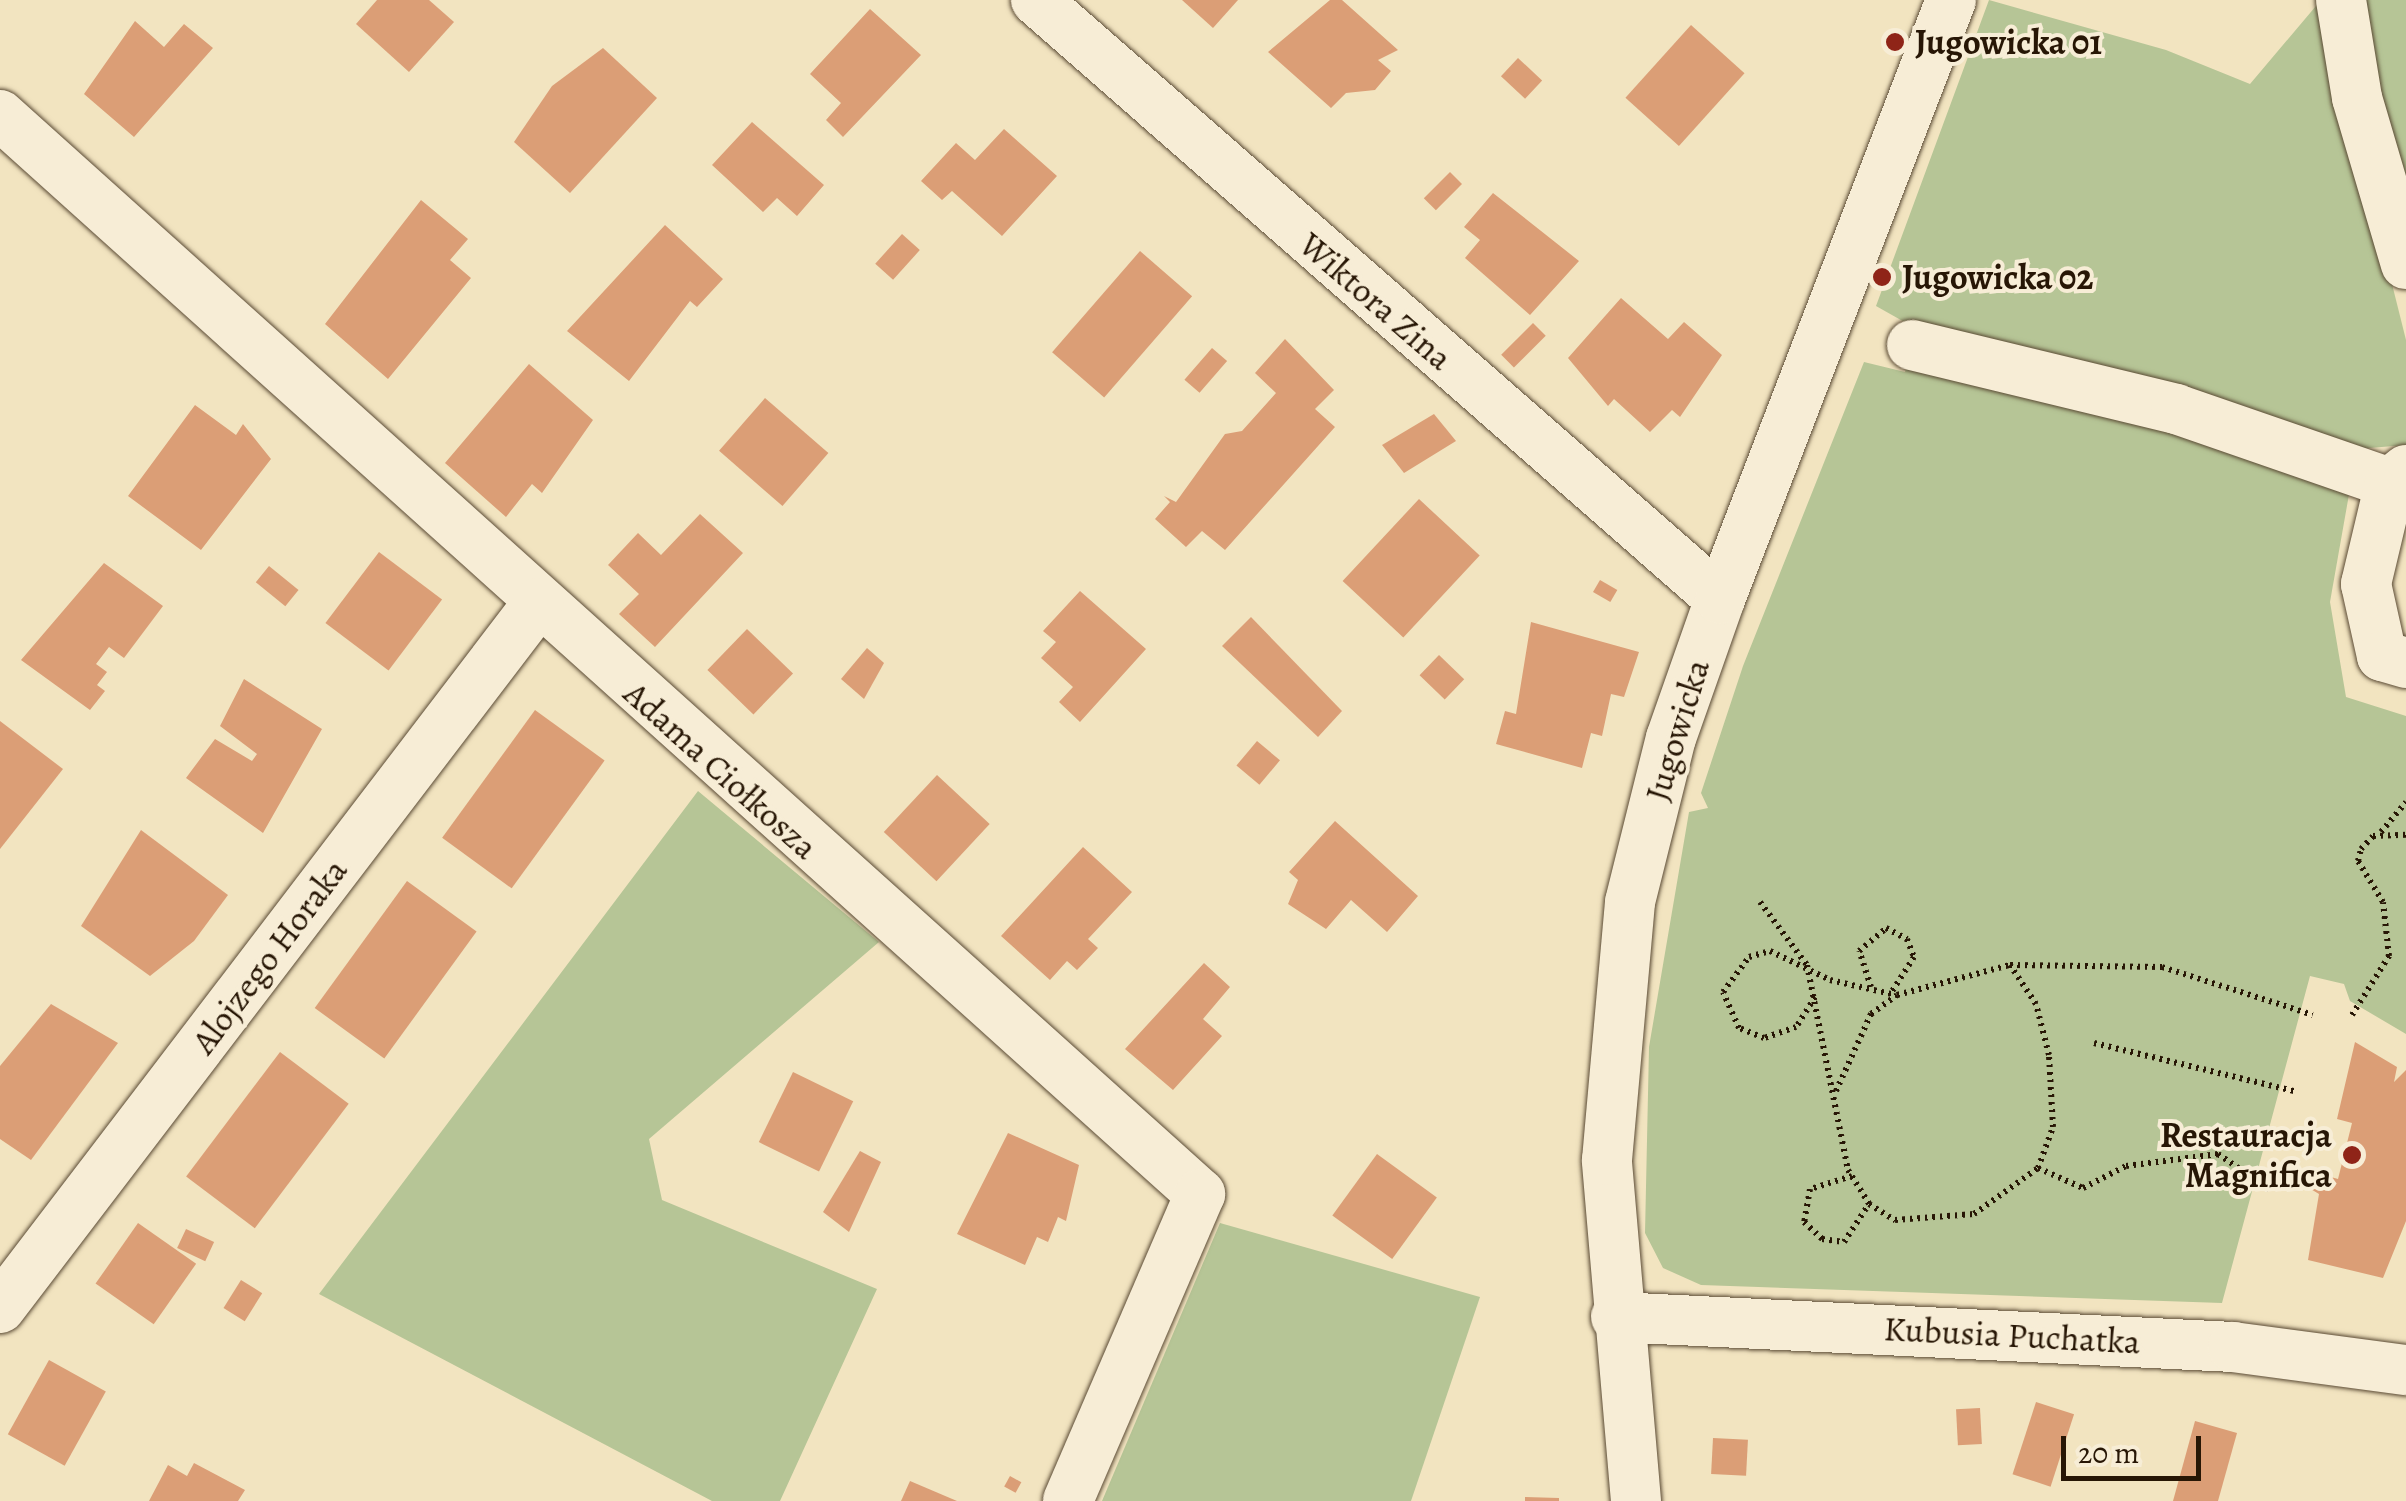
<!DOCTYPE html>
<meta charset="utf-8">
<style>
body{margin:0}
#map{position:relative;width:2406px;height:1501px;overflow:hidden;background:#f2e4c0;font-family:Alegreya,serif}
div>[style]{position:absolute}
.green>*{inset:0;background:#b6c596}
.building>*{inset:0;background:#db9e76;transform-origin:0 0}
.path>*{height:6px;margin-top:-3px;transform-origin:0;background:repeating-linear-gradient(90deg,#271605 0 2.5px,transparent 0 7.5px)}
.roads{filter:drop-shadow(0 0 2px #5a4a34) drop-shadow(0 0 2px #5a4a34)}
.minor>*{height:50px;margin:-25px;padding:0 25px;transform-origin:25px;border-radius:25px;background:#f7edd6}
.dots>*{width:28px;height:28px;translate:-50% -50%;box-sizing:border-box;border:5px solid #f7edd6;border-radius:50%}
span{translate:-50% -50%;white-space:nowrap;text-align:center;line-height:1.15;-webkit-text-stroke:8px #f7edd6;paint-order:stroke}
.poi-label{font-size:35px;color:#271605;font-weight:700}
.left{translate:0 -50%;text-align:left}
.right{translate:-100% -50%;text-align:right}
.street-label{font-size:35px;color:#271605}
.scale{position:absolute;left:2061px;top:1436px;width:140px;height:45px;box-sizing:border-box;border:5px solid #271605;border-top:0;padding-left:12px;font-size:30px;line-height:35px;white-space:nowrap;color:#271605;-webkit-text-stroke:8px #f7edd6;paint-order:stroke}
</style>
<div id="map">
<div class="green">
<div style="clip-path:polygon(1989px 0,2166px 50px,2250px 84px,2321px 0,2406px 340px,2406px 445px,2357px 449px,2330px 602px,2346px 697px,2406px 716px,2406px 1034px,2350px 1001px,2344px 984px,2310px 976px,2222px 1303px,1701px 1285px,1663px 1268px,1645px 1233px,1649px 1047px,1689px 812px,1708px 808px,1701px 793px,1743px 666px,1864px 362px,1905px 372px,1915px 328px,1876px 306px)"></div>
<div style="clip-path:polygon(2360px 0,2406px 0,2406px 205px)"></div>
<div style="clip-path:polygon(698px 791px,879px 942px,649px 1139px,662px 1200px,877px 1289px,780px 1501px,712px 1501px,319px 1294px)"></div>
<div style="clip-path:polygon(1220px 1223px,1480px 1297px,1411px 1501px,1102px 1501px)"></div>
</div>
<div class="building">
<div style="clip-path:polygon(377px 0,429px 0,454px 22px,409px 72px,356px 24px)"></div>
<div style="clip-path:polygon(1182px 0,1238px 0,1213px 28px)"></div>
<div style="clip-path:polygon(1330px 0,1342px 0,1398px 50px,1378px 60px,1391px 71px,1375px 90px,1346px 93px,1331px 108px,1268px 52px)"></div>
<div style="clip-path:polygon(870px 9px,921px 55px,843px 137px,826px 120px,841px 103px,810px 74px)"></div>
<div style="clip-path:polygon(135px 21px,164px 47px,184px 24px,213px 48px,134px 137px,84px 94px)"></div>
<div style="left:1691px;top:25px;width:72px;height:98px;rotate:42deg"></div>
<div style="clip-path:polygon(603px 48px,657px 98px,570px 193px,514px 142px,552px 86px)"></div>
<div style="left:1518px;top:58px;width:33px;height:25px;rotate:43deg"></div>
<div style="clip-path:polygon(752px 122px,824px 185px,797px 216px,777px 198px,763px 212px,712px 165px)"></div>
<div style="clip-path:polygon(1004px 129px,1057px 176px,1002px 236px,952px 191px,942px 200px,921px 181px,956px 143px,975px 160px)"></div>
<div style="left:1450px;top:172px;width:17px;height:37px;rotate:45deg"></div>
<div style="clip-path:polygon(1493px 193px,1579px 261px,1530px 315px,1465px 258px,1480px 240px,1464px 227px)"></div>
<div style="clip-path:polygon(421px 200px,468px 239px,450px 260px,471px 278px,388px 379px,325px 324px)"></div>
<div style="clip-path:polygon(665px 225px,723px 279px,697px 307px,690px 301px,629px 381px,567px 331px)"></div>
<div style="left:902px;top:234px;width:24px;height:40px;rotate:42deg"></div>
<div style="left:1140px;top:251px;width:69px;height:134px;rotate:41deg"></div>
<div style="clip-path:polygon(1621px 298px,1668px 339px,1684px 322px,1722px 355px,1680px 417px,1672px 410px,1650px 432px,1614px 399px,1608px 406px,1568px 358px)"></div>
<div style="left:1533px;top:323px;width:18px;height:45px;rotate:45deg"></div>
<div style="clip-path:polygon(1285px 339px,1334px 390px,1315px 409px,1335px 427px,1225px 550px,1202px 531px,1186px 547px,1155px 519px,1170px 502px,1164px 496px,1176px 502px,1225px 434px,1242px 431px,1276px 393px,1255px 373px)"></div>
<div style="left:1212px;top:348px;width:20px;height:42px;rotate:41deg"></div>
<div style="clip-path:polygon(529px 364px,593px 420px,542px 493px,532px 484px,506px 517px,445px 463px)"></div>
<div style="left:765px;top:398px;width:84px;height:70px;rotate:41deg"></div>
<div style="clip-path:polygon(195px 405px,236px 435px,243px 424px,271px 459px,201px 550px,128px 496px)"></div>
<div style="clip-path:polygon(1434px 414px,1456px 441px,1404px 473px,1382px 445px)"></div>
<div style="left:1419px;top:499px;width:83px;height:112px;rotate:43deg"></div>
<div style="clip-path:polygon(700px 514px,743px 553px,655px 647px,619px 614px,639px 594px,608px 565px,638px 533px,661px 555px)"></div>
<div style="left:379px;top:552px;width:79px;height:89px;rotate:37deg"></div>
<div style="clip-path:polygon(104px 563px,163px 606px,124px 658px,109px 647px,96px 664px,107px 672px,97px 685px,105px 691px,90px 710px,21px 660px)"></div>
<div style="left:269px;top:566px;width:38px;height:21px;rotate:39deg"></div>
<div style="left:1600px;top:580px;width:20px;height:14px;rotate:30deg"></div>
<div style="clip-path:polygon(1080px 591px,1146px 649px,1080px 722px,1059px 702px,1073px 687px,1041px 658px,1056px 642px,1043px 631px)"></div>
<div style="clip-path:polygon(1251px 617px,1342px 711px,1318px 737px,1222px 646px)"></div>
<div style="clip-path:polygon(1531px 622px,1639px 652px,1624px 697px,1611px 694px,1602px 736px,1591px 733px,1582px 768px,1496px 744px,1505px 711px,1516px 714px)"></div>
<div style="left:747px;top:629px;width:64px;height:57px;rotate:44deg"></div>
<div style="clip-path:polygon(867px 648px,884px 663px,864px 699px,841px 679px)"></div>
<div style="left:1439px;top:655px;width:35px;height:28px;rotate:44deg"></div>
<div style="clip-path:polygon(244px 679px,322px 729px,263px 833px,186px 778px,215px 739px,252px 761px,257px 754px,220px 726px)"></div>
<div style="left:535px;top:710px;width:86px;height:158px;rotate:36deg"></div>
<div style="clip-path:polygon(0 721px,63px 769px,0 849px)"></div>
<div style="left:1257px;top:741px;width:30px;height:32px;rotate:40deg"></div>
<div style="left:937px;top:775px;width:72px;height:78px;rotate:43deg"></div>
<div style="clip-path:polygon(1335px 821px,1418px 896px,1387px 932px,1351px 900px,1326px 929px,1288px 904px,1298px 880px,1289px 872px)"></div>
<div style="clip-path:polygon(141px 830px,228px 895px,194px 941px,150px 976px,81px 926px)"></div>
<div style="clip-path:polygon(1083px 847px,1132px 892px,1088px 939px,1098px 948px,1077px 970px,1067px 961px,1050px 980px,1001px 936px)"></div>
<div style="left:407px;top:881px;width:86px;height:157px;rotate:36deg"></div>
<div style="clip-path:polygon(1204px 963px,1230px 987px,1203px 1019px,1222px 1036px,1173px 1090px,1125px 1049px)"></div>
<div style="clip-path:polygon(51px 1004px,118px 1043px,31px 1160px,0 1139px,0 1066px)"></div>
<div style="clip-path:polygon(2355px 1042px,2397px 1067px,2394px 1082px,2406px 1070px,2406px 1221px,2383px 1278px,2308px 1260px,2319px 1194px,2294px 1179px,2313px 1172px,2338px 1179px,2352px 1123px,2337px 1119px)"></div>
<div style="left:280px;top:1052px;width:86px;height:156px;rotate:37deg"></div>
<div style="left:793px;top:1072px;width:67px;height:78px;rotate:26deg"></div>
<div style="clip-path:polygon(1008px 1133px,1079px 1165px,1066px 1221px,1058px 1217px,1048px 1242px,1037px 1237px,1025px 1265px,957px 1234px)"></div>
<div style="clip-path:polygon(860px 1151px,881px 1162px,849px 1232px,823px 1212px)"></div>
<div style="left:1377px;top:1154px;width:74px;height:76px;rotate:36deg"></div>
<div style="left:138px;top:1223px;width:71px;height:74px;rotate:35deg"></div>
<div style="left:186px;top:1229px;width:31px;height:21px;rotate:25deg"></div>
<div style="left:241px;top:1280px;width:25px;height:33px;rotate:32deg"></div>
<div style="left:49px;top:1360px;width:65px;height:85px;rotate:29deg"></div>
<div style="left:2036px;top:1402px;width:40px;height:76px;rotate:18deg"></div>
<div style="left:1980px;top:1408px;width:36px;height:24px;rotate:87deg"></div>
<div style="clip-path:polygon(2195px 1421px,2237px 1433px,2218px 1501px,2173px 1501px)"></div>
<div style="left:1713px;top:1438px;width:35px;height:36px;rotate:3deg"></div>
<div style="clip-path:polygon(194px 1463px,245px 1490px,238px 1501px,149px 1501px,168px 1465px,187px 1476px)"></div>
<div style="left:1010px;top:1476px;width:13px;height:12px;rotate:29deg"></div>
<div style="clip-path:polygon(910px 1481px,957px 1501px,901px 1501px)"></div>
<div style="clip-path:polygon(1525px 1497px,1559px 1498px,1559px 1501px,1525px 1501px)"></div>
</div>
<div class="path">
<div style="left:2381px;top:832px;width:39px;rotate:-50deg"></div>
<div style="left:1760px;top:902px;width:79px;rotate:53.3deg"></div>
<div style="left:1807px;top:965px;width:209px;rotate:78.7deg"></div>
<div style="left:1848px;top:1170px;width:40px;rotate:58deg"></div>
<div style="left:1869px;top:1204px;width:31px;rotate:32deg"></div>
<div style="left:1895px;top:1220px;width:79px;rotate:-4.3deg"></div>
<div style="left:1974px;top:1214px;width:79px;rotate:-35.7deg"></div>
<div style="left:2038px;top:1168px;width:44px;rotate:-69.9deg"></div>
<div style="left:2053px;top:1127px;width:72px;rotate:-93.2deg"></div>
<div style="left:2049px;top:1055px;width:53px;rotate:-104.3deg"></div>
<div style="left:2036px;top:1004px;width:47px;rotate:-123.7deg"></div>
<div style="left:1871px;top:987px;width:38px;rotate:-108deg"></div>
<div style="left:1859px;top:951px;width:35px;rotate:-40deg"></div>
<div style="left:1886px;top:928px;width:24px;rotate:28deg"></div>
<div style="left:1907px;top:939px;width:19px;rotate:69deg"></div>
<div style="left:1914px;top:957px;width:43px;rotate:122.6deg"></div>
<div style="left:1815px;top:997px;width:36px;rotate:122deg"></div>
<div style="left:1796px;top:1027px;width:34px;rotate:161deg"></div>
<div style="left:1764px;top:1038px;width:27px;rotate:-158deg"></div>
<div style="left:1739px;top:1028px;width:39px;rotate:-114deg"></div>
<div style="left:1723px;top:992px;width:44px;rotate:-53.4deg"></div>
<div style="left:1749px;top:957px;width:22px;rotate:-16deg"></div>
<div style="left:1770px;top:951px;width:67px;rotate:25.8deg"></div>
<div style="left:1830px;top:980px;width:68px;rotate:12.8deg"></div>
<div style="left:2352px;top:1015px;width:70px;rotate:-57.9deg"></div>
<div style="left:2389px;top:956px;width:54px;rotate:-96.3deg"></div>
<div style="left:2383px;top:902px;width:48px;rotate:-121.4deg"></div>
<div style="left:2358px;top:861px;width:12px;rotate:-76deg"></div>
<div style="left:2361px;top:849px;width:18px;rotate:-47deg"></div>
<div style="left:2373px;top:836px;width:33px;rotate:-2deg"></div>
<div style="left:2094px;top:1043px;width:206px;rotate:13.5deg"></div>
<div style="left:1836px;top:1091px;width:85px;rotate:-65.6deg"></div>
<div style="left:1871px;top:1014px;width:32px;rotate:-36deg"></div>
<div style="left:1897px;top:995px;width:117px;rotate:-14.9deg"></div>
<div style="left:2010px;top:965px;width:152px;rotate:0.8deg"></div>
<div style="left:2162px;top:967px;width:158px;rotate:17.6deg"></div>
<div style="left:2038px;top:1168px;width:49px;rotate:24deg"></div>
<div style="left:2083px;top:1188px;width:48px;rotate:-27.1deg"></div>
<div style="left:2126px;top:1166px;width:93px;rotate:-7.4deg"></div>
<div style="left:2218px;top:1154px;width:62px;rotate:34.5deg"></div>
<div style="left:1852px;top:1176px;width:44px;rotate:162.8deg"></div>
<div style="left:1810px;top:1189px;width:34px;rotate:100deg"></div>
<div style="left:1804px;top:1222px;width:25px;rotate:43deg"></div>
<div style="left:1822px;top:1239px;width:22px;rotate:8deg"></div>
<div style="left:1844px;top:1242px;width:45px;rotate:-56.7deg"></div>
</div>
<div class="roads">
<div class="minor">
<div style="left:1036px;top:0;width:909px;rotate:41.21deg"></div>
<div style="left:2341px;top:0;width:99px;rotate:80.7deg"></div>
<div style="left:2357px;top:98px;width:173px;rotate:73.6deg"></div>
<div style="left:0;top:115px;width:1614px;rotate:41.96deg"></div>
<div style="left:1200px;top:1194px;width:334px;rotate:113.3deg"></div>
<div style="left:1912px;top:345px;width:272px;rotate:13.6deg"></div>
<div style="left:2176px;top:409px;width:226px;rotate:19.1deg"></div>
<div style="left:2406px;top:470px;width:21px;rotate:141deg"></div>
<div style="left:2390px;top:483px;width:104px;rotate:103.4deg"></div>
<div style="left:2366px;top:584px;width:74px;rotate:77.5deg"></div>
<div style="left:2382px;top:656px;width:25px;rotate:16deg"></div>
<div style="left:0;top:1308px;width:887px;rotate:-52.65deg"></div>
<div style="left:1616px;top:1317px;width:618px;rotate:2.78deg"></div>
<div style="left:2233px;top:1347px;width:175px;rotate:7.6deg"></div>
<div style="left:1636px;top:1501px;width:342px;rotate:-94.9deg"></div>
<div style="left:1607px;top:1160px;width:259px;rotate:-84.9deg"></div>
<div style="left:1630px;top:902px;width:169px;rotate:-76deg"></div>
<div style="left:1671px;top:738px;width:147px;rotate:-70.6deg"></div>
<div style="left:1720px;top:599px;width:642px;rotate:-68.91deg"></div>
</div>
</div>
<div class="dots">
<div style="left:1895px;top:42px;background:#8f2418"></div>
<div style="left:1882px;top:277px;background:#8f2418"></div>
<div style="left:2352px;top:1155px;background:#8f2418"></div>
</div>
<div class="poi-label">
<span class="left" style="left:1915px;top:42px">Jugowicka 01</span>
<span class="left" style="left:1902px;top:277px">Jugowicka 02</span>
<span class="right" style="left:2332px;top:1155px">Restauracja<br>Magnifica</span>
</div>
<div class="street-label">
<span style="left:1376px;top:301px;rotate:41deg">Wiktora Zina</span>
<span style="left:1677px;top:730px;rotate:-73deg">Jugowicka</span>
<span style="left:721px;top:770px;rotate:42deg">Adama Ciołkosza</span>
<span style="left:269px;top:956px;rotate:-53deg">Alojzego Horaka</span>
<span style="left:2012px;top:1335px;rotate:3deg">Kubusia Puchatka</span>
</div>
<div class="scale">20 m</div>
</div>
